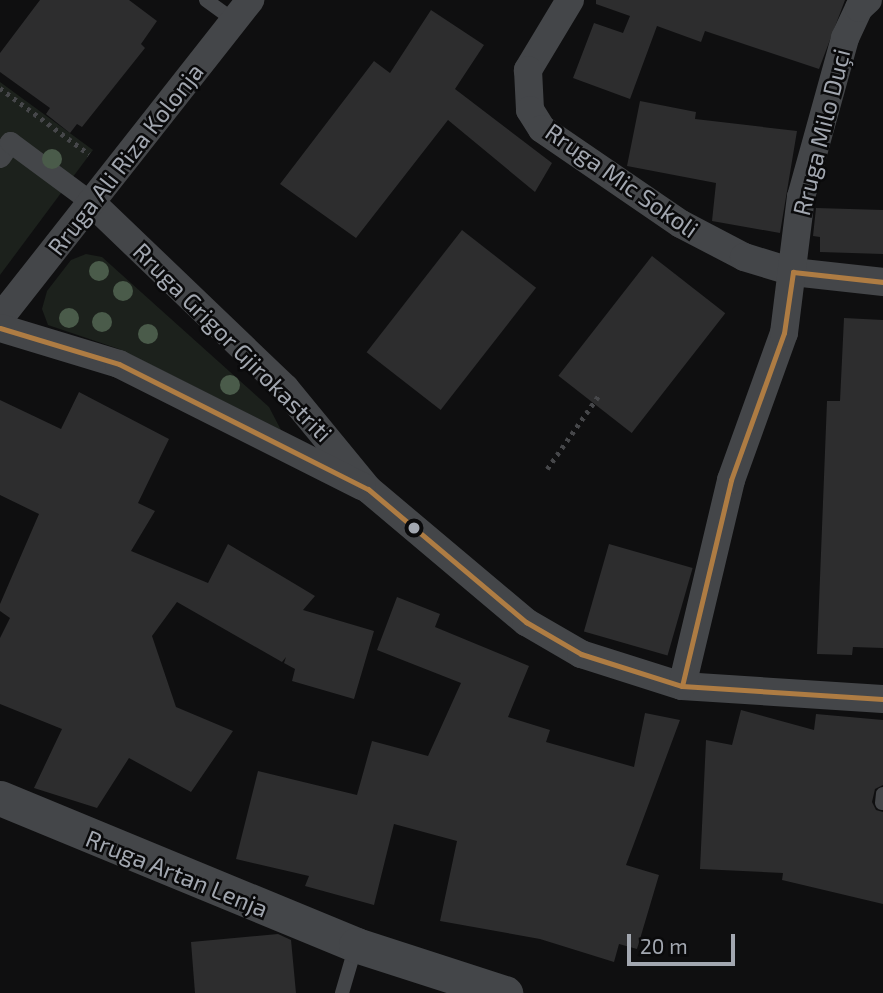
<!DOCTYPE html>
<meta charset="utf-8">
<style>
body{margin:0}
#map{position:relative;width:883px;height:993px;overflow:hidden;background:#0f0f10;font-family:"Exo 2",sans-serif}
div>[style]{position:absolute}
.green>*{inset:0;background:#1c211c}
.building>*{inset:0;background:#2d2d2e;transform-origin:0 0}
.path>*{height:4.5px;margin-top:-2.25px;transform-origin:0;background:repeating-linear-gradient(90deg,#46474a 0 3.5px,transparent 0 8.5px)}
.service>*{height:14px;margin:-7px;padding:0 7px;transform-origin:7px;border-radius:7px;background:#444649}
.pedestrian>*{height:21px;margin:-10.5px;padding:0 10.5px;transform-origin:10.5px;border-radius:10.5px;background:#444649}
.minor>*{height:28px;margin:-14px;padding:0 14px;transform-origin:14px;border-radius:14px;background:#444649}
.tertiary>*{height:35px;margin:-17.5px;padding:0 17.5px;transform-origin:17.5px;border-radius:17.5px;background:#444649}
.bus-1>*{height:5px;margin:-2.5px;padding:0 2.5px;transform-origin:2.5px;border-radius:2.5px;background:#ae7c43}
.trees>*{width:20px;height:20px;margin:-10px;border-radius:50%;background:#4a5b4a}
.dots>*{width:19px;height:19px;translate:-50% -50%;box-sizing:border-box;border:4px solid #0a0a0b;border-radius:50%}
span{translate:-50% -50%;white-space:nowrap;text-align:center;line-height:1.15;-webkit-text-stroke:5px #0a0a0b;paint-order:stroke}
.street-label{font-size:24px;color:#a2a7b0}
.scale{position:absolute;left:627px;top:934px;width:108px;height:32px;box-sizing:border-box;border:4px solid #a2a7b0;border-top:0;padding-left:9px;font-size:21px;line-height:24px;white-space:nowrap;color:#a2a7b0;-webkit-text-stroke:5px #0a0a0b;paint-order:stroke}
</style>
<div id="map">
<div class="green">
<div style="clip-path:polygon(0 82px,93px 150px,0 275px)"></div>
<div style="clip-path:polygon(86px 254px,102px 257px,269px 407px,281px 430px,119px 349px,48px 325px,42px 309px,47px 291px,71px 260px)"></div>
</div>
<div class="building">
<div style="clip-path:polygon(40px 0,129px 0,157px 21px,141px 44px,145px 48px,82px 127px,77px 124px,70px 133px,46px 114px,50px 108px,0 72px,0 53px)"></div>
<div style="clip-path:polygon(596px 0,845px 0,819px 69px,705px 31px,701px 42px,657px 26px,630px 99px,573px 78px,594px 23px,623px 33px,630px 16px,596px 4px)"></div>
<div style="clip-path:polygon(431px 10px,484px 45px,455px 89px,552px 163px,535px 192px,448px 120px,356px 238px,280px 184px,374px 61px,390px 73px)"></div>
<div style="clip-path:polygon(640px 101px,696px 112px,695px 119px,797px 131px,780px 233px,712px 221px,716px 183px,627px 166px)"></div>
<div style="clip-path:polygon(816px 208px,883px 210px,883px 254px,820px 252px,820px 237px,813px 236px)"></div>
<div style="left:462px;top:230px;width:94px;height:155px;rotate:38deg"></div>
<div style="left:652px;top:256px;width:93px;height:152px;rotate:38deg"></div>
<div style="clip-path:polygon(844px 318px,883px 320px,883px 648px,853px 647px,852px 655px,817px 654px,827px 401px,840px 401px)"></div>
<div style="clip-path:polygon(79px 392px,169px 439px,138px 503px,155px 511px,131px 551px,208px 583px,228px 544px,315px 596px,303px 610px,374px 631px,354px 699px,292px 681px,295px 669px,284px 663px,286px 657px,282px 662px,177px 602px,152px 636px,176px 707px,233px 731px,191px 792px,129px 758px,97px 808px,34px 788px,62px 729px,0 704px,0 638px,10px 618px,0 611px,0 604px,39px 514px,0 495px,0 400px,61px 429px)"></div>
<div style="left:609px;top:544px;width:87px;height:91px;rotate:16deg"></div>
<div style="clip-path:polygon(397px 597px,440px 614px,435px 627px,529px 666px,508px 717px,550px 730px,546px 742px,634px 767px,645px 713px,680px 720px,626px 865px,659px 875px,637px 949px,619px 944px,614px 962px,540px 939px,440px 921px,457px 841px,394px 824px,374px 905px,305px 886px,309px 876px,236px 859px,258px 771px,357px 795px,372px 741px,428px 756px,461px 683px,377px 650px)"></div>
<div style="clip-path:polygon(741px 710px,814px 730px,816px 714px,883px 720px,883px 785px,875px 789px,872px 802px,876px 810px,883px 812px,883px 904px,782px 880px,783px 873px,700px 869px,706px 740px,732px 745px)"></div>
<div style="clip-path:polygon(278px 934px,291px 940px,296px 993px,195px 993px,191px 942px)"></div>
</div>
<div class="path">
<div style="left:0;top:88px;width:111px;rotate:36.6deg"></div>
<div style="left:547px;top:469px;width:90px;rotate:-54.9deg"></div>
</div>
<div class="service">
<div style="left:206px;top:0;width:34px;rotate:36deg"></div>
<div style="left:882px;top:803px;width:9px;rotate:-84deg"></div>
<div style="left:342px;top:993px;width:50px;rotate:-73.7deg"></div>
</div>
<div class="pedestrian">
<div style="left:0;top:157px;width:18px;rotate:-56deg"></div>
<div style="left:10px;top:142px;width:101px;rotate:36.5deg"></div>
</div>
<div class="minor">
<div style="left:570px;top:0;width:82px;rotate:121deg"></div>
<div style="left:528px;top:70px;width:40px;rotate:87.1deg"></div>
<div style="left:530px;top:110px;width:22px;rotate:58deg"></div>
<div style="left:542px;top:129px;width:168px;rotate:34.4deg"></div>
<div style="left:681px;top:224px;width:71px;rotate:27.6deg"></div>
<div style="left:744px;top:257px;width:51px;rotate:17deg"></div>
<div style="left:793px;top:272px;width:91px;rotate:6.3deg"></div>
<div style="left:91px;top:202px;width:269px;rotate:43.8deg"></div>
<div style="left:285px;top:388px;width:131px;rotate:50.6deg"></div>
<div style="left:368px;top:489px;width:207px;rotate:40.1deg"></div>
<div style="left:526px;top:622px;width:64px;rotate:30.2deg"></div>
<div style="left:581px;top:654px;width:106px;rotate:17.6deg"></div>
<div style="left:682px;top:686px;width:201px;rotate:3.7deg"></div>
<div style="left:0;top:318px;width:405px;rotate:-51.8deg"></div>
<div style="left:0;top:328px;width:124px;rotate:16.8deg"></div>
<div style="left:119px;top:364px;width:272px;rotate:26.7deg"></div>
<div style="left:682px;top:686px;width:212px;rotate:-76.6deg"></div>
<div style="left:731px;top:480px;width:156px;rotate:-70.2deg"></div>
<div style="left:784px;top:333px;width:137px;rotate:-82.9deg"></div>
<div style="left:801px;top:197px;width:165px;rotate:-74.5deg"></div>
<div style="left:845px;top:38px;width:33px;rotate:-65deg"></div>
<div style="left:859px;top:8px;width:12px;rotate:-42deg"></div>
</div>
<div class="tertiary">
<div style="left:0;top:798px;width:385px;rotate:22.4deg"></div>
<div style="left:356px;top:945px;width:157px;rotate:17.9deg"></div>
</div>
<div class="bus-1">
<div style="left:0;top:328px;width:124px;rotate:16.8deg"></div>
<div style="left:119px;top:364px;width:279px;rotate:26.7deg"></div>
<div style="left:368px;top:489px;width:207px;rotate:40.1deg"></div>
<div style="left:526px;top:622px;width:64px;rotate:30.2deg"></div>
<div style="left:581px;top:654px;width:106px;rotate:17.6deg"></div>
<div style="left:682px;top:686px;width:201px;rotate:3.7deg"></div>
<div style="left:682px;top:686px;width:212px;rotate:-76.6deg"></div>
<div style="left:731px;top:480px;width:156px;rotate:-70.2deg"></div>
<div style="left:784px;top:333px;width:62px;rotate:-81.6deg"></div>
<div style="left:793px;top:272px;width:91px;rotate:6.3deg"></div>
</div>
<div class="trees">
<div style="left:52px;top:159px"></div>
<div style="left:99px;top:271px"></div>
<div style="left:123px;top:291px"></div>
<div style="left:69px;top:318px"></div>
<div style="left:102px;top:322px"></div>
<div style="left:148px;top:334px"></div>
<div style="left:230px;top:385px"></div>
</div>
<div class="dots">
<div style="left:414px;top:528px;background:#a2a7b0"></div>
</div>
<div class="street-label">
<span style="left:821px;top:132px;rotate:-76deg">Rruga Milo Duçi</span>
<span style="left:125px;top:159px;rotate:-52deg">Rruga Ali Riza Kolonja</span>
<span style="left:622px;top:180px;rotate:35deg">Rruga Mic Sokoli</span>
<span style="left:233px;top:342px;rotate:45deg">Rruga Grigor Gjirokastriti</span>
<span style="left:177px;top:873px;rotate:22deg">Rruga Artan Lenja</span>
</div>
<div class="scale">20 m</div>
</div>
